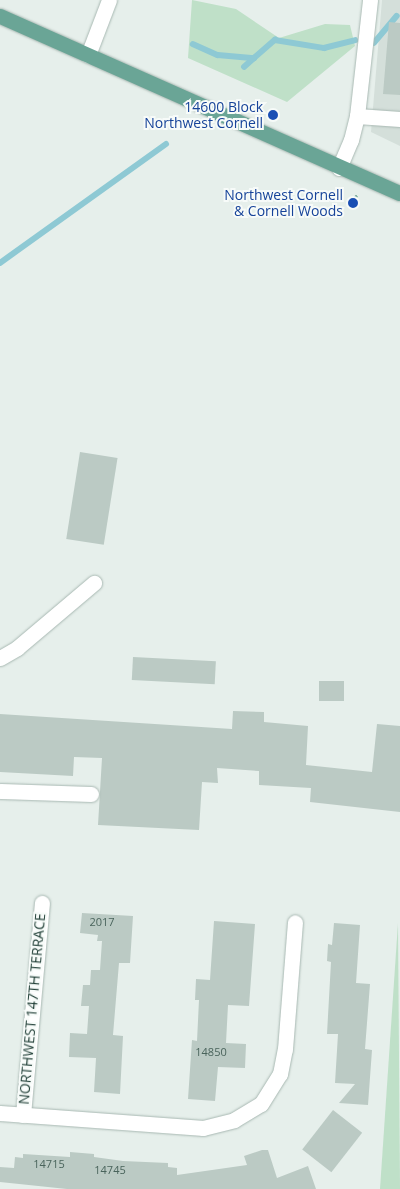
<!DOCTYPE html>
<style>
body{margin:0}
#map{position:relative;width:400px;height:1189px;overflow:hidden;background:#e6efeb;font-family:"Open Sans",sans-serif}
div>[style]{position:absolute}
.built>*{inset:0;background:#d4dfda}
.green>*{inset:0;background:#bfe0c8}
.stream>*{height:5.5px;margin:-2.75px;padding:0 2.75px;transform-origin:2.75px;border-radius:2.75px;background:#8ec9d4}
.building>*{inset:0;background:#bbcac4;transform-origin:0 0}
.path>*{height:3px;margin-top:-1.5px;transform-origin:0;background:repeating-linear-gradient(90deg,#86b3a5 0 2.5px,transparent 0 6.5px)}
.roads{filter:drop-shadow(0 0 1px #a8b8b2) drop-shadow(0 0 1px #a8b8b2)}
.minor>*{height:15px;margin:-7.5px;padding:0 7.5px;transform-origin:7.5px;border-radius:7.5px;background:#fff}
.major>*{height:15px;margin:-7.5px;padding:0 7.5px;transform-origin:7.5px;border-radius:7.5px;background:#6aa596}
.dots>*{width:14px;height:14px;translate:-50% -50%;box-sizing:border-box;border:2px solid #f7fbf9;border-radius:50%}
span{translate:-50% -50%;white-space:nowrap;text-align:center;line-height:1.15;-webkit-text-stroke:4px #f7fbf9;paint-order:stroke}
.number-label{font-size:11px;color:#4a645c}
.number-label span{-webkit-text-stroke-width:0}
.transit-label{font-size:14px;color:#164399}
.right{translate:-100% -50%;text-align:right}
.street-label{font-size:14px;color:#24423a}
</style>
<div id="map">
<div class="built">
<div style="clip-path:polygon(382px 0,400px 0,400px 146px,371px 132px)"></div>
</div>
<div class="green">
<div style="clip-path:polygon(192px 0,236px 9px,279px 38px,325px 24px,350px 25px,355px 46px,287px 102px,188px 58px)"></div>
<div style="clip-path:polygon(398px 923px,400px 1189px,380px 1189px)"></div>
</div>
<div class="stream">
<div style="left:374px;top:43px;width:35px;rotate:-50deg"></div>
<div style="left:193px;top:44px;width:27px;rotate:24deg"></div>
<div style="left:218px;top:55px;width:36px;rotate:5deg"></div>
<div style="left:254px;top:58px;width:28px;rotate:-41deg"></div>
<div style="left:275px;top:40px;width:50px;rotate:9.3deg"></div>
<div style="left:324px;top:48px;width:32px;rotate:-14deg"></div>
<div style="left:244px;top:67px;width:13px;rotate:-42deg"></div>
<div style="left:0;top:263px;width:204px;rotate:-35.6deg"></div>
</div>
<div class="building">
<div style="clip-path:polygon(389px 22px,400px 23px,400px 95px,383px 94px)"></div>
<div style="left:80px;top:452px;width:38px;height:88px;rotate:9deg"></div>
<div style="left:133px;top:657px;width:83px;height:23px;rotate:3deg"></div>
<div style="left:319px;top:681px;width:25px;height:20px"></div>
<div style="clip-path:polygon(233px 711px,264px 712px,264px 722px,308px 726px,306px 765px,372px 772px,377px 724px,400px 726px,400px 812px,310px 802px,311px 788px,259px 785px,259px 771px,217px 768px,218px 783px,202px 782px,199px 830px,98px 825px,102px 758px,74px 757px,73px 776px,0 772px,0 714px,232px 729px)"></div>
<div style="clip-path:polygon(82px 913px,133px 916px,130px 963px,119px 963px,113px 1035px,123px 1036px,120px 1094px,94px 1092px,96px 1058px,69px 1057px,70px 1033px,87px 1034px,89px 1006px,81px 1006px,83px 985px,90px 985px,91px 970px,100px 970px,102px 941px,97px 941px,98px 935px,80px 933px)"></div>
<div style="clip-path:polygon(214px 921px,255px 924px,249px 1006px,228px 1005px,226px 1043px,246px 1044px,245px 1068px,218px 1067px,215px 1101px,188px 1099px,192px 1040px,197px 1041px,199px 1000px,195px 1000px,196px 979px,210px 980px)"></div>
<div style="clip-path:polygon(334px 923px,360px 925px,356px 983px,370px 984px,365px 1049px,372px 1050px,368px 1105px,339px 1103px,355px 1084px,335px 1083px,338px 1034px,327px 1034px,331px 962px,327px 961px,328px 944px,332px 945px)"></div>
<div style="left:333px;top:1110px;width:37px;height:50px;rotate:38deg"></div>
<div style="clip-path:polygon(262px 1150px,268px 1150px,277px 1178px,308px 1166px,316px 1189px,67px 1189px,0 1182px,0 1167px,14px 1168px,15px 1157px,23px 1158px,23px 1154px,70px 1157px,70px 1152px,94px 1154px,94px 1157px,123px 1161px,168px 1163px,168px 1167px,177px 1168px,177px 1175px,247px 1165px,244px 1156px)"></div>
</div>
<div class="path">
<div style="left:353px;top:203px;width:12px;rotate:-66deg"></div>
</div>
<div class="roads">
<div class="minor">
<div style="left:88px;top:55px;width:59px;rotate:-69.1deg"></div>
<div style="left:357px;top:116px;width:43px;rotate:4deg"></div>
<div style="left:339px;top:168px;width:30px;rotate:-67deg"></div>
<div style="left:351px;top:140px;width:25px;rotate:-76deg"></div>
<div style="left:357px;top:116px;width:117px;rotate:-83.6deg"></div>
<div style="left:0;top:658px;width:20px;rotate:-30deg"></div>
<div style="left:17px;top:648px;width:101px;rotate:-40.2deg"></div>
<div style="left:0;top:791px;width:91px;rotate:1.9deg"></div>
<div style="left:0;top:1113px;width:204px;rotate:4.2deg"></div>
<div style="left:203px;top:1128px;width:32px;rotate:-14deg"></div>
<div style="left:234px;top:1120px;width:31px;rotate:-31deg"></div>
<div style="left:261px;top:1104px;width:36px;rotate:-58deg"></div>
<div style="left:280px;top:1074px;width:25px;rotate:-79deg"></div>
<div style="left:285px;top:1049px;width:127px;rotate:-85.5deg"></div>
<div style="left:23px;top:1115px;width:213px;rotate:-84.9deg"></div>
</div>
<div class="major">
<div style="left:0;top:16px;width:437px;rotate:23.9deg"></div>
</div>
</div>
<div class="dots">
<div style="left:273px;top:115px;background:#1a4fb4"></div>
<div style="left:353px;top:203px;background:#1a4fb4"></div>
</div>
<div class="number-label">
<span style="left:102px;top:922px">2017</span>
<span style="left:211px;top:1052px">14850</span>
<span style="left:49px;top:1164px">14715</span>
<span style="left:110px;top:1170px">14745</span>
</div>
<div class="transit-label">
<span class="right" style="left:263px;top:115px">14600 Block<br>Northwest Cornell</span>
<span class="right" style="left:343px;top:203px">Northwest Cornell<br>&amp; Cornell Woods</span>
</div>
<div class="street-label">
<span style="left:32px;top:1009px;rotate:-85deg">NORTHWEST 147TH TERRACE</span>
</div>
</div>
